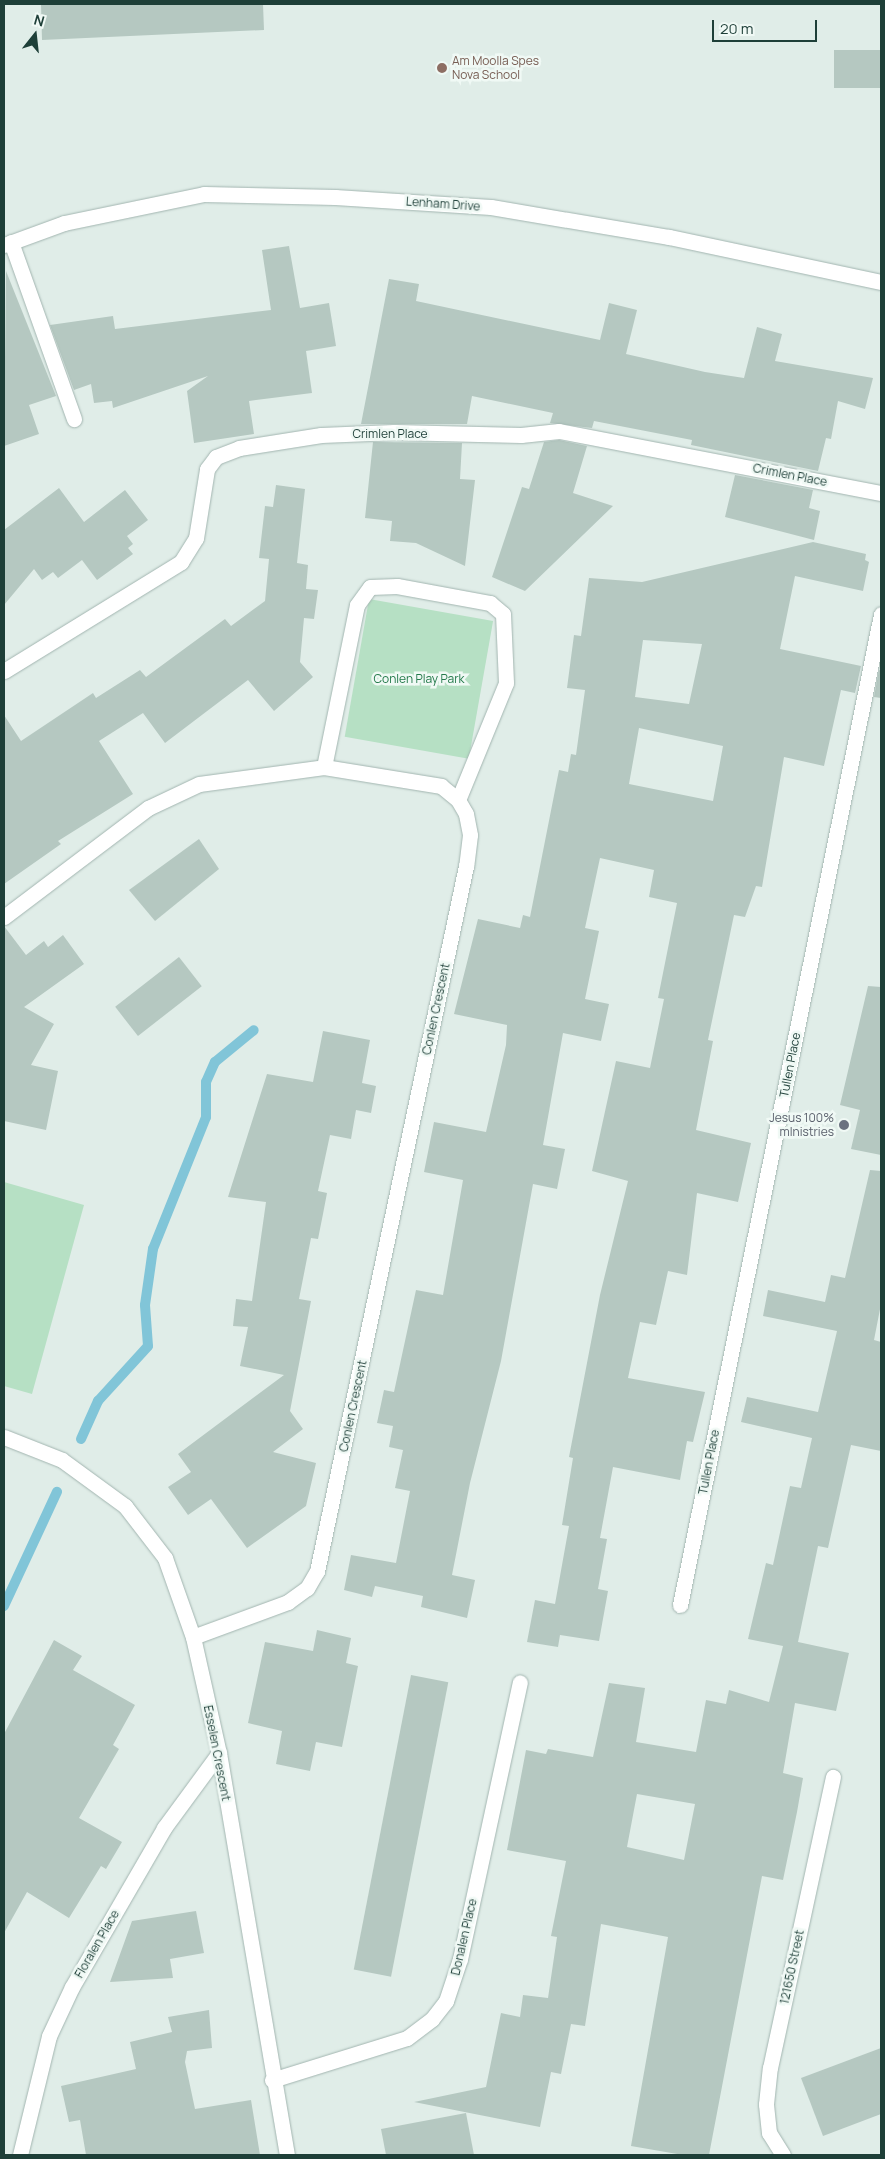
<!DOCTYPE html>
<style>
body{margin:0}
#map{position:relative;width:885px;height:2159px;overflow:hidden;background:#e0ede8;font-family:Manrope,sans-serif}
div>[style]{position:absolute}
.green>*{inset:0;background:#b6e0c4;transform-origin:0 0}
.stream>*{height:10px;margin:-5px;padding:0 5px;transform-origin:5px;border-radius:5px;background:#81c5d8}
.building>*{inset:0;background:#b5c8c1;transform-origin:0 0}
.roads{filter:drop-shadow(0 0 1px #a2b5b0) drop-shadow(0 0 1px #a2b5b0)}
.minor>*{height:15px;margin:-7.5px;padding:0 7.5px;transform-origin:7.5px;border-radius:7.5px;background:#fff}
.dots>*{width:14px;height:14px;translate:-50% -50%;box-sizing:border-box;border:2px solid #f0f9f5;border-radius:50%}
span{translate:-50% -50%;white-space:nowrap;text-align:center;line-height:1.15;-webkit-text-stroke:5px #f0f9f5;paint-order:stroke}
.education-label{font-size:12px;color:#785e54}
.left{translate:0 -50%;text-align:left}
.street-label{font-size:12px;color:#1e3f38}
.park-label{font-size:12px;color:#247a4b}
.worship-label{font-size:12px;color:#5b616d}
.right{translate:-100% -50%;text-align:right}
.frame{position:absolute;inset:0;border:5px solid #1e3f38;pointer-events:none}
.north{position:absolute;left:10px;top:10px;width:50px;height:50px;-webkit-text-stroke:4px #f0f9f5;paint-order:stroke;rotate:16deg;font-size:14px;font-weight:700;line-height:20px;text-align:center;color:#1e3f38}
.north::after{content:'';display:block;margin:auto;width:18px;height:22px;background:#1e3f38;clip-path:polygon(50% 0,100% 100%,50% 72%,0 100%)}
.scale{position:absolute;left:712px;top:20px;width:105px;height:22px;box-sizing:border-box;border:2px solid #1e3f38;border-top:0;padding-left:6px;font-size:15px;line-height:18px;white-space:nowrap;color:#1e3f38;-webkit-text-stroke:4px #f0f9f5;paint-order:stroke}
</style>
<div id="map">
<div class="green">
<div style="left:369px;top:599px;width:126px;height:140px;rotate:10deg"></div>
<div style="clip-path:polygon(4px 1182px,84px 1205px,32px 1394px,4px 1386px)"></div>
</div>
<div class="stream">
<div style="left:81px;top:1439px;width:42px;rotate:-65.9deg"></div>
<div style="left:98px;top:1401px;width:74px;rotate:-47.7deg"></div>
<div style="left:148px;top:1346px;width:41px;rotate:-94.2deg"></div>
<div style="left:145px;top:1305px;width:57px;rotate:-81.9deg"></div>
<div style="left:153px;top:1249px;width:142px;rotate:-68.1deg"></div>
<div style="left:206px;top:1117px;width:35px;rotate:-90deg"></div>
<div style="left:206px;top:1082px;width:22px;rotate:-66deg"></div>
<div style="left:215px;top:1062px;width:50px;rotate:-39.4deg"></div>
<div style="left:4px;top:1606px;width:126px;rotate:-65.1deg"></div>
</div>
<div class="building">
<div style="clip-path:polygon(41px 4px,263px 4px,264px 30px,42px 40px)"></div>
<div style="left:834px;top:50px;width:47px;height:38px"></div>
<div style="clip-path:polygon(289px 246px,300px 308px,329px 303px,336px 346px,306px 351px,312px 393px,249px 401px,254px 434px,194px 443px,187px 391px,208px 376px,113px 408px,112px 401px,94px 403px,91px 384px,74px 390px,50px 325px,113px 316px,115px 329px,271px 310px,262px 250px)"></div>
<div style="clip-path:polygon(6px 271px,56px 396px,29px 405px,39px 434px,4px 446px)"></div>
<div style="clip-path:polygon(389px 279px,419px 284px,416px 301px,600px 340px,609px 303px,637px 310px,626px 354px,705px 372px,744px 378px,757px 327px,782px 334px,775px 361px,873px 378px,865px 409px,838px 401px,831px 439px,826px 438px,818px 471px,691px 445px,692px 440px,594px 421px,592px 428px,550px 423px,553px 413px,472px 396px,467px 424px,361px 424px)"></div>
<div style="clip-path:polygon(559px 440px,587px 446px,573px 493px,613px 506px,525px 591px,492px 577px,522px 487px,529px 489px,544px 442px)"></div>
<div style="clip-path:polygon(373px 442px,462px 443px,460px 479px,475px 480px,465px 566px,416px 543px,390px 541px,392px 521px,365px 518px)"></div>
<div style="clip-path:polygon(735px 475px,813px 490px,809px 508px,820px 511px,814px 540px,725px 517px)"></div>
<div style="clip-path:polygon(276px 485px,305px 489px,297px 563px,308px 565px,306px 589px,318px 590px,314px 619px,304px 618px,300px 662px,313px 677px,274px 711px,248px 680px,165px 743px,143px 713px,99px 741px,133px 794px,58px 841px,61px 844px,4px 884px,4px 715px,21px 741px,93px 693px,96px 698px,140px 670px,146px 677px,225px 619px,231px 626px,265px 601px,269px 559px,259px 558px,265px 506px,273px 507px)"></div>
<div style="clip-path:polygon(59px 488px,84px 522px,125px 490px,148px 520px,127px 536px,133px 544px,128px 548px,133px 554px,97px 580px,82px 560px,58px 578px,53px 572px,42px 580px,34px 569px,4px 605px,4px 530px)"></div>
<div style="clip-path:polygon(evenodd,813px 542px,866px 554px,865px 560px,869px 562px,863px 591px,795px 576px,780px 649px,861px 666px,855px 693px,841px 690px,824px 766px,784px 757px,762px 887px,756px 886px,745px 917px,734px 915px,708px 1040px,713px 1041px,696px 1130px,751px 1143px,738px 1202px,697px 1193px,687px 1275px,668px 1271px,656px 1325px,640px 1322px,628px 1378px,705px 1392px,693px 1442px,687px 1441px,680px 1480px,613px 1467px,600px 1538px,607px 1539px,598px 1589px,608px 1591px,599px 1641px,560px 1635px,558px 1647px,527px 1642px,535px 1600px,555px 1604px,569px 1526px,562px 1525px,573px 1458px,569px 1457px,600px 1295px,628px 1181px,592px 1171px,616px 1061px,650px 1068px,664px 999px,658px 998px,677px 903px,649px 897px,654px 870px,600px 858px,585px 928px,599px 931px,585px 999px,609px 1004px,601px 1041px,563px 1033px,543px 1145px,565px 1149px,557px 1189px,533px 1184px,501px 1361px,470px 1483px,452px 1575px,475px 1580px,467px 1618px,421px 1607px,423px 1596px,375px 1586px,372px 1597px,344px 1590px,351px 1555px,396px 1563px,410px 1491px,395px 1488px,403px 1450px,389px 1447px,393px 1426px,377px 1423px,384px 1390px,394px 1392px,416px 1290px,443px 1295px,463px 1180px,424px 1172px,434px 1122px,486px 1132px,506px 1045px,507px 1025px,454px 1014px,478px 919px,520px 928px,523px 915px,530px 917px,559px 770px,568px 772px,571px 754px,576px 755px,585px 690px,567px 688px,574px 635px,581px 636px,589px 578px,642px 582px,813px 542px,643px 640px,702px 644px,689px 704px,635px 697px,643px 640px,813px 542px,639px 728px,723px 746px,713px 801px,629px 784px,639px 728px)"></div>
<div style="clip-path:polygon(879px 670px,881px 671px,881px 698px,874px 697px)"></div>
<div style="clip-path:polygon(199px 839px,219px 869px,155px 921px,129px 890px)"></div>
<div style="clip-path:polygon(4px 926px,26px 955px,44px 941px,48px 947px,63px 935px,84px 964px,24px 1007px,54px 1024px,31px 1065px,58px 1071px,46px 1130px,4px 1121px)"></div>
<div style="left:179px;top:957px;width:37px;height:81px;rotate:52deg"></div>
<div style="clip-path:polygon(868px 986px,881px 987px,881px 1155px,851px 1149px,860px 1110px,840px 1105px)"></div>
<div style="clip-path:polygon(323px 1031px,370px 1040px,362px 1083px,376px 1086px,371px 1113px,356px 1110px,351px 1139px,330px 1135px,318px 1191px,327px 1193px,323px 1214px,318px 1239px,311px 1238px,299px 1299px,311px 1301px,290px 1411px,303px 1429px,273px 1452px,316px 1463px,306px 1506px,247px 1548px,211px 1499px,188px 1515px,168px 1487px,191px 1472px,178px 1454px,284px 1375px,240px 1366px,248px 1327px,233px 1326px,236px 1299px,252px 1301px,266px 1202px,228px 1197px,267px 1074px,313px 1082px)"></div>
<div style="clip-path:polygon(evenodd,870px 1170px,881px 1171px,881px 1304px,874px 1340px,881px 1342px,881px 1451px,851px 1445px,828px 1548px,818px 1546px,798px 1642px,849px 1653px,836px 1711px,795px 1703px,783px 1773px,803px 1778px,797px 1812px,783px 1880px,762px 1876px,709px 2155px,683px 2155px,631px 2146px,668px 1937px,601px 1924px,585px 2026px,571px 2024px,561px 2074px,551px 2072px,540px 2127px,414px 2102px,486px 2087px,501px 2013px,520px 2017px,523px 1995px,548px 1998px,557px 1937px,551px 1936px,566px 1861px,507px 1850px,526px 1750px,546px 1754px,548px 1749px,593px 1757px,609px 1683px,645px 1688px,636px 1742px,696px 1752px,706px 1700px,726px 1704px,729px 1690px,769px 1702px,783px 1646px,748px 1639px,766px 1563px,773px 1565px,790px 1486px,801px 1488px,812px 1438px,741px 1422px,747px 1397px,818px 1412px,837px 1331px,763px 1316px,768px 1290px,825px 1302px,831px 1275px,845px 1278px,870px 1170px,637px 1794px,695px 1804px,684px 1860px,627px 1847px,637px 1794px)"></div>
<div style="clip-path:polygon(317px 1630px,351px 1638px,346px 1663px,358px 1666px,342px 1747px,316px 1742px,310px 1771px,276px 1764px,282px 1731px,248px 1723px,265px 1642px,313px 1651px)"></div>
<div style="clip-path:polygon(54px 1640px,82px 1656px,73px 1670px,135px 1705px,113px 1745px,119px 1749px,79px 1818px,122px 1842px,106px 1869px,101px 1866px,69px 1918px,27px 1892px,4px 1933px,4px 1734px)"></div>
<div style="left:411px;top:1675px;width:38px;height:300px;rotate:11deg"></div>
<div style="clip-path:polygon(196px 1911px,204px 1953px,170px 1959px,173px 1978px,110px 1982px,132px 1921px)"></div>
<div style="clip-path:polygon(209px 2010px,212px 2048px,187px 2051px,185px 2062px,195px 2109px,251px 2100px,260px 2155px,86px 2155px,80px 2120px,69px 2122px,61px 2086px,136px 2069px,130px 2042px,172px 2032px,168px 2017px)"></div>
<div style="clip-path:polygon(881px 2048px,881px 2114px,823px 2136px,801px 2078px)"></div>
<div style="clip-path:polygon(466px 2113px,474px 2155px,386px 2155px,381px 2129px)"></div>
</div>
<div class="roads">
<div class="minor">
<div style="left:11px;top:242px;width:188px;rotate:70.4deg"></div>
<div style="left:4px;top:245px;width:64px;rotate:-20.1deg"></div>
<div style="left:64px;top:223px;width:143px;rotate:-11.7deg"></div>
<div style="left:204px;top:194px;width:131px;rotate:1.3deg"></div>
<div style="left:335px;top:197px;width:156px;rotate:3.7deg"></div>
<div style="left:491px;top:207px;width:181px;rotate:9.6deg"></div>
<div style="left:669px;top:237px;width:217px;rotate:12deg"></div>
<div style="left:4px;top:671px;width:208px;rotate:-31.6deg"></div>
<div style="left:181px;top:562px;width:28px;rotate:-58deg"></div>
<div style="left:196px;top:538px;width:70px;rotate:-80.9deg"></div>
<div style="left:207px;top:469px;width:15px;rotate:-53deg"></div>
<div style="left:216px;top:457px;width:25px;rotate:-21deg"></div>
<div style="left:239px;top:448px;width:83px;rotate:-9deg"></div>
<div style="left:321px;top:435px;width:73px;rotate:-2.4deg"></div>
<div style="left:394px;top:432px;width:127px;rotate:1.4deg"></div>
<div style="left:521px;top:435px;width:38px;rotate:-6deg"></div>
<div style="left:559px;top:431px;width:328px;rotate:10.9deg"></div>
<div style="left:324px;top:767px;width:165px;rotate:-78.5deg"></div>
<div style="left:357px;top:605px;width:22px;rotate:-54deg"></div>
<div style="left:370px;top:587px;width:27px;rotate:-2deg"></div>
<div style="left:397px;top:586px;width:95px;rotate:10.4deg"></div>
<div style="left:490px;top:603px;width:17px;rotate:40deg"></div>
<div style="left:503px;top:614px;width:69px;rotate:87.5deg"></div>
<div style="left:506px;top:683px;width:126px;rotate:112.3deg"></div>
<div style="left:4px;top:917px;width:181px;rotate:-37.1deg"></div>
<div style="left:148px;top:808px;width:56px;rotate:-25.2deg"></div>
<div style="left:199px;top:784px;width:126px;rotate:-7.7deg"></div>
<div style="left:324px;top:767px;width:119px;rotate:9.2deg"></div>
<div style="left:441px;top:786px;width:22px;rotate:39deg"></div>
<div style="left:458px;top:800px;width:16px;rotate:60deg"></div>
<div style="left:466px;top:814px;width:21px;rotate:79deg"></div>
<div style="left:470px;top:835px;width:31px;rotate:97deg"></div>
<div style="left:466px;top:866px;width:721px;rotate:101.93deg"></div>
<div style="left:317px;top:1571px;width:20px;rotate:120deg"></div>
<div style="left:307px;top:1588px;width:24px;rotate:144deg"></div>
<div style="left:288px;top:1602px;width:101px;rotate:159.8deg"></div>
<div style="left:4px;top:1437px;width:62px;rotate:21.6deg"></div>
<div style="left:62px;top:1460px;width:78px;rotate:36.1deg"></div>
<div style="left:125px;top:1506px;width:66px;rotate:52.4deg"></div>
<div style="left:165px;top:1558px;width:84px;rotate:70.5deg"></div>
<div style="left:193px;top:1637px;width:119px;rotate:77.4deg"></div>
<div style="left:219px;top:1753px;width:408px;rotate:80.4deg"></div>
<div style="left:680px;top:1605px;width:1011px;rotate:-78.53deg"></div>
<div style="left:272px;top:2080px;width:141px;rotate:-17.3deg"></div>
<div style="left:407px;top:2038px;width:31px;rotate:-37deg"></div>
<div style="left:432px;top:2019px;width:23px;rotate:-52deg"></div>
<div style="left:446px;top:2001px;width:44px;rotate:-71.6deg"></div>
<div style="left:460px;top:1959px;width:283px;rotate:-77.8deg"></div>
<div style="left:20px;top:2155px;width:122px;rotate:-76.3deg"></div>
<div style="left:49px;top:2036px;width:54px;rotate:-64.9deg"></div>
<div style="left:72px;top:1987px;width:184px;rotate:-59.9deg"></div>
<div style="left:164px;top:1828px;width:93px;rotate:-53.7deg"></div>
<div style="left:783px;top:2155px;width:26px;rotate:-122deg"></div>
<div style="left:769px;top:2133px;width:29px;rotate:-96deg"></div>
<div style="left:766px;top:2104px;width:36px;rotate:-84deg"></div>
<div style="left:770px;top:2068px;width:298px;rotate:-77.8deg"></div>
</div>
</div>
<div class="dots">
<div style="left:442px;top:68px;background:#8d6e63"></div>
<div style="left:844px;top:1125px;background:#6b7280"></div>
</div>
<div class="education-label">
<span class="left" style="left:452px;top:68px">Am Moolla Spes<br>Nova School</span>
</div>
<div class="street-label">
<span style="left:443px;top:204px;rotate:4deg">Lenham Drive</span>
<span style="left:390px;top:434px">Crimlen Place</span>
<span style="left:790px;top:475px;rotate:11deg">Crimlen Place</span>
<span style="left:436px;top:1009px;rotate:-78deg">Conlen Crescent</span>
<span style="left:790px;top:1065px;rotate:-79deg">Tullen Place</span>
<span style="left:353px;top:1406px;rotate:-78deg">Conlen Crescent</span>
<span style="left:709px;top:1462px;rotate:-79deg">Tullen Place</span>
<span style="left:217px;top:1753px;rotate:79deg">Esselen Crescent</span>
<span style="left:464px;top:1937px;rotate:-77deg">Donalen Place</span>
<span style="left:97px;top:1944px;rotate:-60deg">Floralen Place</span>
<span style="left:792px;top:1967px;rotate:-78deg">121650 Street</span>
</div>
<div class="park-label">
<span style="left:419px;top:679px">Conlen Play Park</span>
</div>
<div class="worship-label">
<span class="right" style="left:834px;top:1125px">Jesus 100%<br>mInistries</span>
</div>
<div class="frame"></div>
<div class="north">N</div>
<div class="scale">20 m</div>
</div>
